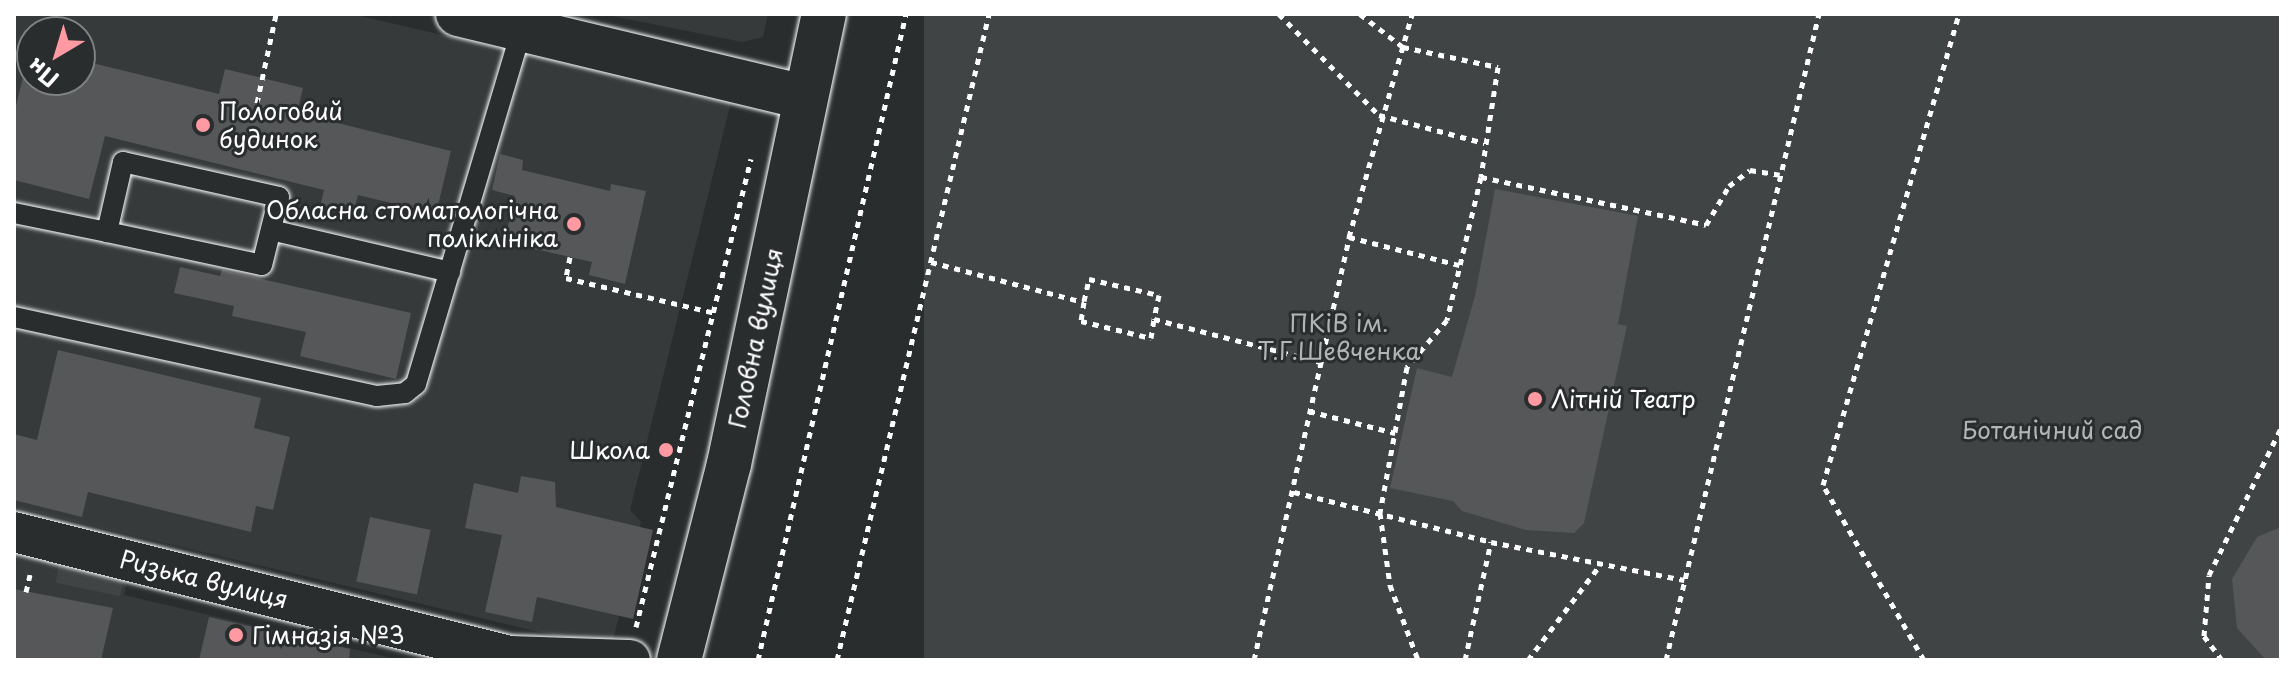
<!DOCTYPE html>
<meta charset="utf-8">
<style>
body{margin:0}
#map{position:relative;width:2295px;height:674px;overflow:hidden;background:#2a2d2e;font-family:"Playpen Sans",sans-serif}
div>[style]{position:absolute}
.built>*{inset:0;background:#373a3b}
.green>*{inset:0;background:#414445;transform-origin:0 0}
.building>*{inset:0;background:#555758;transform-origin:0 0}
.path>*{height:5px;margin-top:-2.5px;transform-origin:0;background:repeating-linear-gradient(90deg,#fff 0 6px,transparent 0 12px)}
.roads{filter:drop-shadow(0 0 2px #fff) drop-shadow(0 0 2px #fff)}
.service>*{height:20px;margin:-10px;padding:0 10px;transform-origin:10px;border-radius:10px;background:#2a2d2e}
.minor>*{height:40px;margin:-20px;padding:0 20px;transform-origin:20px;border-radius:20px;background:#2a2d2e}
.tertiary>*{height:44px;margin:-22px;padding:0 22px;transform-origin:22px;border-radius:22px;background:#2a2d2e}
.primary>*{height:44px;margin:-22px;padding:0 22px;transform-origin:22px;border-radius:22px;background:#2a2d2e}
.dots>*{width:22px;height:22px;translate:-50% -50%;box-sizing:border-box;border:4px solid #2a2d2e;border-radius:50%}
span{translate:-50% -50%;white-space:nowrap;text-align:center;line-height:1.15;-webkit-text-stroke:6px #2a2d2e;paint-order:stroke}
.poi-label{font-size:24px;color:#fff}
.left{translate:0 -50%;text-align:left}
.right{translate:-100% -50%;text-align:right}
.park-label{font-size:24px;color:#b3b4b5}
.street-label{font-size:24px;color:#fff}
.frame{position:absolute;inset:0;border:16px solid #fff;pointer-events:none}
.north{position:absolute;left:16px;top:16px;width:80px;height:80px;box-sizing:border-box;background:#2a2d2e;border:2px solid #7f8182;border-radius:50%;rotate:218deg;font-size:22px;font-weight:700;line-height:32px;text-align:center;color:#fff}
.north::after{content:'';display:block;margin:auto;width:28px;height:36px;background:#ff9aa2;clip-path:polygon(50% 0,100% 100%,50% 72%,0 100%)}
</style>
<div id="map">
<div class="built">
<div style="clip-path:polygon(evenodd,14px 14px,352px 14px,731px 102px,630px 510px,641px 522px,611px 649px,14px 507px,14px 14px,32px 32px,80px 32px,80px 80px,32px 80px,32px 32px)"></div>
<div style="clip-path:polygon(768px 14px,763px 37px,742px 42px,607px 15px)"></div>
<div style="clip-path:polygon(14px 553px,127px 580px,124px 595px,400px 660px,14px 660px)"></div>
</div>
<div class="green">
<div style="left:924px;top:14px;width:1357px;height:663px"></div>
<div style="left:59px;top:566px;width:66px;height:17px;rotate:12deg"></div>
</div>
<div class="building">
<div style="clip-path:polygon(30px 48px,32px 80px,80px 80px,80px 60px,219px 94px,225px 69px,303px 88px,297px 113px,451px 151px,436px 214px,358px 195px,353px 215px,320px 207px,324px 190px,105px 136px,89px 199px,14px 180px,14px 114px)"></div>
<div style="clip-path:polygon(500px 154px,523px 160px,522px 170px,610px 191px,611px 184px,646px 191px,625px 284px,589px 275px,592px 262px,504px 242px,515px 196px,492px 190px)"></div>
<div style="clip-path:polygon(1495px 189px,1638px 216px,1618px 324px,1627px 326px,1584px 523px,1574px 533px,1526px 530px,1462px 511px,1453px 501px,1390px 488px,1417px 368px,1452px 377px,1475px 296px)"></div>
<div style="clip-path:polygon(180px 267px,220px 276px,222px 270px,411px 313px,396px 379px,300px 356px,306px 332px,232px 316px,234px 306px,174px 293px)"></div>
<div style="clip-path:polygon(58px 350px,261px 398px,254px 428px,290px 437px,273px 510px,256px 506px,251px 532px,88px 492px,82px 517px,14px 500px,14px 434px,37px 440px)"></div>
<div style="clip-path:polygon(521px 476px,555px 482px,556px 507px,653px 530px,633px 619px,537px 597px,532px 622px,485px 612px,502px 535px,465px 528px,474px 483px,518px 493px)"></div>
<div style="left:370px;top:517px;width:62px;height:66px;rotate:12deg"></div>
<div style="clip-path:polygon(2281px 527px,2281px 660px,2266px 660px,2237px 628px,2232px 579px,2257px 537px)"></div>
<div style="clip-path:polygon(14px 589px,113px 608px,101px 660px,14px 660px)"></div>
<div style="clip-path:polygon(209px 617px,350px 649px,349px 660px,199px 660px)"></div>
</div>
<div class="path">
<div style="left:1279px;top:14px;width:142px;rotate:45.3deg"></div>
<div style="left:1379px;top:115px;width:109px;rotate:14.9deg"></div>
<div style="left:1360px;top:14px;width:54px;rotate:37.5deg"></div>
<div style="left:1403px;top:47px;width:97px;rotate:11.9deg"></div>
<div style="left:1498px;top:67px;width:111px;rotate:98.8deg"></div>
<div style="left:1481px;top:177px;width:147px;rotate:103.4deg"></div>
<div style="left:1447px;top:320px;width:62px;rotate:130.4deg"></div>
<div style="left:1407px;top:367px;width:148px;rotate:100.5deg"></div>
<div style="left:1380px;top:513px;width:73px;rotate:82.1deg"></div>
<div style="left:1390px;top:585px;width:80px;rotate:69.5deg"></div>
<div style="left:257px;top:103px;width:91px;rotate:-77.9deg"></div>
<div style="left:1481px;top:177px;width:230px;rotate:12deg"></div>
<div style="left:1706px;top:225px;width:45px;rotate:-59.5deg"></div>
<div style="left:1729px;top:186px;width:26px;rotate:-37deg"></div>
<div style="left:1750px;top:170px;width:30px;rotate:9deg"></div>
<div style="left:1349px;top:237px;width:114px;rotate:14.3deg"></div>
<div style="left:570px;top:257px;width:21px;rotate:101deg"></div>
<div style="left:566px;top:278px;width:153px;rotate:13.2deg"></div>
<div style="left:931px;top:262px;width:158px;rotate:14.7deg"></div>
<div style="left:1084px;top:302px;width:19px;rotate:99deg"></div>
<div style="left:1081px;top:321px;width:72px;rotate:13.7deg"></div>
<div style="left:1151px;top:338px;width:19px;rotate:-81deg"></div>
<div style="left:1154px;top:319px;width:171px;rotate:14.5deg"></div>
<div style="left:1084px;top:301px;width:23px;rotate:-77deg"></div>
<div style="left:1089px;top:279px;width:72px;rotate:12.9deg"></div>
<div style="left:1159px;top:295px;width:25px;rotate:102deg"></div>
<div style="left:1309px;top:411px;width:89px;rotate:14.3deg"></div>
<div style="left:1294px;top:492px;width:203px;rotate:14.2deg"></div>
<div style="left:1491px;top:542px;width:197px;rotate:11.1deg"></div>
<div style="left:26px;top:592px;width:18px;rotate:-77deg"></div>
<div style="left:636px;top:627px;width:482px;rotate:-76.2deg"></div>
<div style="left:758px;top:660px;width:663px;rotate:-77.1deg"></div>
<div style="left:837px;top:660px;width:664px;rotate:-76.76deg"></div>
<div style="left:1254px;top:660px;width:434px;rotate:-77.3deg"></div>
<div style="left:1349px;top:237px;width:232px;rotate:-74.2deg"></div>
<div style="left:1465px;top:660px;width:121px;rotate:-77.6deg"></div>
<div style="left:1528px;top:660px;width:121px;rotate:-52.8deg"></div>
<div style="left:1666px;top:660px;width:664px;rotate:-76.68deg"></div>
<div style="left:1924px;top:660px;width:202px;rotate:-120deg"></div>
<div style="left:1823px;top:485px;width:490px;rotate:-73.9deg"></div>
<div style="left:2222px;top:660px;width:30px;rotate:-127deg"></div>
<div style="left:2204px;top:636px;width:61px;rotate:-85.3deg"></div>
<div style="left:2209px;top:575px;width:164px;rotate:-63.9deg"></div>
</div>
<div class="roads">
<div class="service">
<div style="left:14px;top:213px;width:95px;rotate:11.5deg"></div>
<div style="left:107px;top:232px;width:158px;rotate:12deg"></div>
<div style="left:262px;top:265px;width:70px;rotate:-76deg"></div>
<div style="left:279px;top:197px;width:160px;rotate:-167.4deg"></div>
<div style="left:123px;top:162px;width:72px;rotate:102.9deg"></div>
<div style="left:271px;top:230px;width:184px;rotate:13.2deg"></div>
<div style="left:14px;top:317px;width:371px;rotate:12.3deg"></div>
<div style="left:377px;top:396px;width:28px;rotate:-6deg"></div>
<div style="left:405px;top:393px;width:14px;rotate:-39deg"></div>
<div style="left:416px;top:384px;width:370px;rotate:-73.4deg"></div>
</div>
<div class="minor">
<div style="left:14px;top:532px;width:510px;rotate:14.06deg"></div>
<div style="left:509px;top:656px;width:121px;rotate:1.9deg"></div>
</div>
<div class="tertiary">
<div style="left:458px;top:14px;width:356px;rotate:13.5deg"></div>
</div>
<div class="primary">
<div style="left:679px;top:660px;width:202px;rotate:-75.7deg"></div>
<div style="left:729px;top:464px;width:460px;rotate:-78.1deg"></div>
</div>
</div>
<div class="dots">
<div style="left:203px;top:125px;background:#ff9aa2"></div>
<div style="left:574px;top:224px;background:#ff9aa2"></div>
<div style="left:1535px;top:399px;background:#ff9aa2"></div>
<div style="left:666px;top:450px;background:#ff9aa2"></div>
<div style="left:236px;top:635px;background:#ff9aa2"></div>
</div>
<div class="poi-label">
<span class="left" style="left:219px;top:125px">Пологовий<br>будинок</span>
<span class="right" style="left:558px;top:224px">Обласна стоматологічна<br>поліклініка</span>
<span class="left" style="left:1551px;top:399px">Літній Театр</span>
<span class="right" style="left:650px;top:450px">Школа</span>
<span class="left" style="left:252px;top:635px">Гімназія №3</span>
</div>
<div class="park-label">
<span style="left:1339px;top:337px">ПКіВ ім.<br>Т.Г.Шевченка</span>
<span style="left:2052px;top:430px">Ботанічний сад</span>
</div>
<div class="street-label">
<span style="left:755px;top:338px;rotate:-78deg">Головна вулиця</span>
<span style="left:204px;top:579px;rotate:14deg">Ризька вулиця</span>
</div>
<div class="frame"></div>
<div class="north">Пн</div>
</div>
